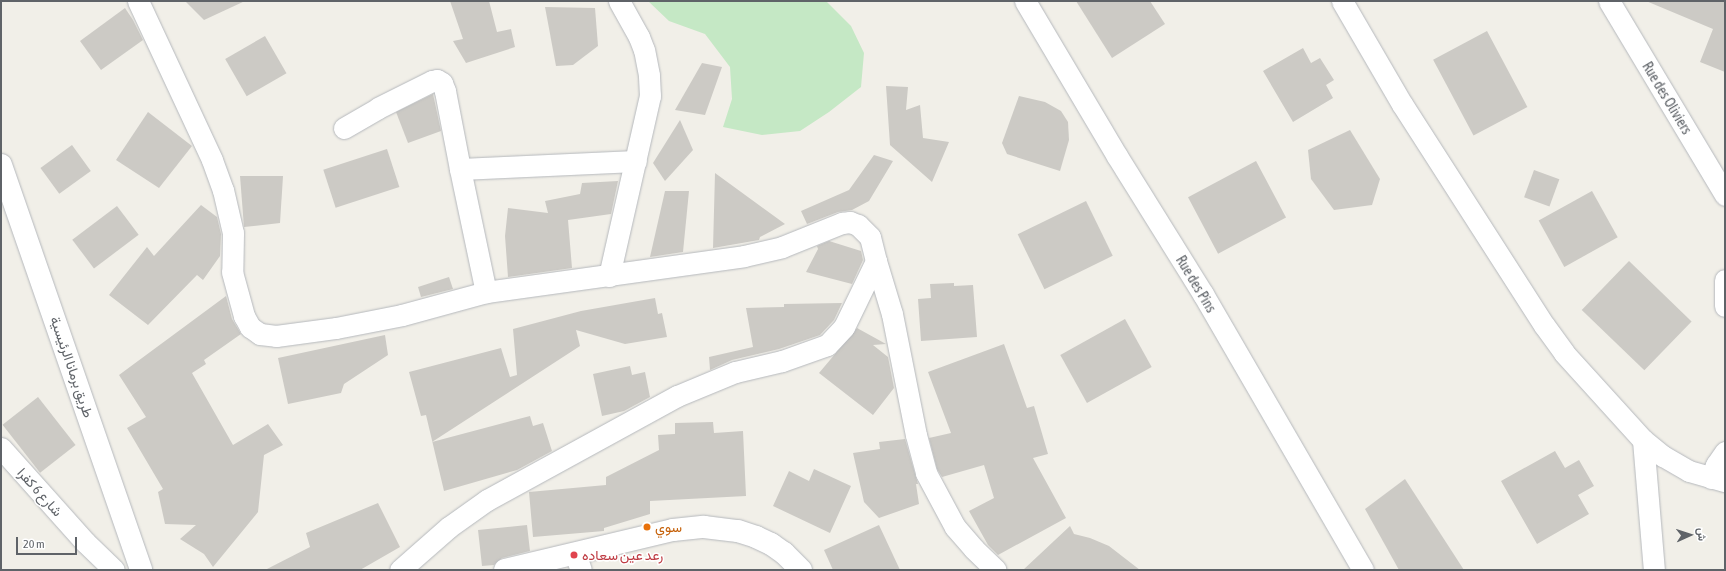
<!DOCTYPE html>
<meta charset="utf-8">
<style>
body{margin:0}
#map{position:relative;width:1726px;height:571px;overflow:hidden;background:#f1efe8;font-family:"Asap Condensed",Vazirmatn,sans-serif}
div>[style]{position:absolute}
.green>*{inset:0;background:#c5e8c5}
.building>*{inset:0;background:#cccac5;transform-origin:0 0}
.roads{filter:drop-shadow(0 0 1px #b5b8bc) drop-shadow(0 0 1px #b5b8bc)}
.street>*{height:21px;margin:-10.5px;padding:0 10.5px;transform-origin:10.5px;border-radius:10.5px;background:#fff}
.secondary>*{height:22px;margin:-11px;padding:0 11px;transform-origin:11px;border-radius:11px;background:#fff}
.dots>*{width:11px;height:11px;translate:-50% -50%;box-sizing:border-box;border:2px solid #fff;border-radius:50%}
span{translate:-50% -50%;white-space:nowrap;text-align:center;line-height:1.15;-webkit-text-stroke:3px #fff;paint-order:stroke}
.street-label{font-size:14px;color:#5f6368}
.food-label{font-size:14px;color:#c56008}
.left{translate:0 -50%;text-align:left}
.health-label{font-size:14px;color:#be3a42}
.frame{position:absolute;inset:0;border:2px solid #5f6368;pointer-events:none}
.north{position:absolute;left:1670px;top:515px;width:40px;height:40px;-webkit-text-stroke:3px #fff;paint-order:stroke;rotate:87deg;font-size:11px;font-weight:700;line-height:16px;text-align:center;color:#5f6368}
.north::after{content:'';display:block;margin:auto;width:14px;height:18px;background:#5f6368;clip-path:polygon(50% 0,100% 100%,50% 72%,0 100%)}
.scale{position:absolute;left:16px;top:537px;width:61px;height:18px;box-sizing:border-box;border:2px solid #5f6368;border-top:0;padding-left:5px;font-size:12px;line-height:14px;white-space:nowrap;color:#5f6368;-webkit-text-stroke:3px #fff;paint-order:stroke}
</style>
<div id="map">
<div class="green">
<div style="clip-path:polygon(648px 1px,826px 1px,851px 26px,864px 53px,861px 87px,829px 112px,800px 131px,762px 135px,723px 127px,732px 99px,730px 67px,705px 34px,669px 21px)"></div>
</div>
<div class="building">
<div style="clip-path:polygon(185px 1px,245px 1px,204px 20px)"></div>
<div style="clip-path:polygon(450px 1px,489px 1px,497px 32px,511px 29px,515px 47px,466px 63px,453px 41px,463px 39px)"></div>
<div style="clip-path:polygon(1076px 1px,1150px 1px,1165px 24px,1112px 58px)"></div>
<div style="clip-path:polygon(1646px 1px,1725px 1px,1725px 72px,1700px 62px,1713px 29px)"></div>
<div style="clip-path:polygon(545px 7px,595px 8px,598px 46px,573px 65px,556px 66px)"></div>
<div style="clip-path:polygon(125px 8px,133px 20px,143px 40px,101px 70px,80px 41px)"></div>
<div style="left:1487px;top:31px;width:86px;height:61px;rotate:62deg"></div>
<div style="left:265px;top:36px;width:43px;height:46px;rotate:60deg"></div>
<div style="clip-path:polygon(1303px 48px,1311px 63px,1320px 58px,1334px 80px,1326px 85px,1333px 98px,1293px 122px,1263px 71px)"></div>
<div style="clip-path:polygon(702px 63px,722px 67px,705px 115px,675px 110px)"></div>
<div style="clip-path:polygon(886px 86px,908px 87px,906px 110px,920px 105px,923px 138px,949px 142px,932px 182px,890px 145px)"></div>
<div style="clip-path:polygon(433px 94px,441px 131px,408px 143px,396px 112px)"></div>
<div style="clip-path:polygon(1019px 96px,1045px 102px,1061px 111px,1068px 122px,1069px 140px,1060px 171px,1007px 154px,1002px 143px)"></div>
<div style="clip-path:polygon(148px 112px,192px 146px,159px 188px,116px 160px)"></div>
<div style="clip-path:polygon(680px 120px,693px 150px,665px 181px,653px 163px)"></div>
<div style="clip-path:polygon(1350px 130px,1380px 179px,1372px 205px,1334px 210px,1311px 179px,1308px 150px)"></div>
<div style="left:72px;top:145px;width:32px;height:39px;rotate:54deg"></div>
<div style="left:387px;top:149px;width:40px;height:67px;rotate:72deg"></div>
<div style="clip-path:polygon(874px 155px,893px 161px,869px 201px,852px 210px,838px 212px,807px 224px,801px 211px,849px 190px)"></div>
<div style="left:1256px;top:161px;width:64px;height:77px;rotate:62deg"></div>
<div style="left:1534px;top:170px;width:27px;height:29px;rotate:20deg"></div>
<div style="clip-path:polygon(715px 173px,785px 224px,760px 237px,759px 240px,713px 248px)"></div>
<div style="clip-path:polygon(240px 176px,283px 176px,280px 223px,244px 227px)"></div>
<div style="clip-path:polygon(618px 181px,611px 214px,568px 220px,572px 268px,508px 277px,505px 236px,508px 208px,548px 213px,545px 201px,580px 194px,582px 183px)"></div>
<div style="clip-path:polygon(665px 191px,689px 191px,683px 252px,650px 257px)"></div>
<div style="left:1592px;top:191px;width:53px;height:61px;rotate:61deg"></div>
<div style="left:1086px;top:201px;width:61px;height:76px;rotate:64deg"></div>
<div style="clip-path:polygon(201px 205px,217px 217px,221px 234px,220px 256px,203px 280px,197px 275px,148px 325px,109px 295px,147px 247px,154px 256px)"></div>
<div style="left:117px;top:206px;width:36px;height:56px;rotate:53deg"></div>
<div style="clip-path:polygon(829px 241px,861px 251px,863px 260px,852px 284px,806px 272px,818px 249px,817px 246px)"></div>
<div style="left:1629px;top:261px;width:87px;height:68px;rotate:44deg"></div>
<div style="clip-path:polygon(449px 277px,453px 289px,421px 297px,418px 287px)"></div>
<div style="clip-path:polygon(954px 283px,954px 286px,973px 285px,977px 337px,921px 341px,918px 299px,931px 298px,930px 284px)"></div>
<div style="clip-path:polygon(226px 296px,232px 319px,241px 334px,204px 360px,206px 364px,192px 373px,233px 445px,268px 424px,283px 445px,264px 455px,258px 512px,213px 567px,204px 554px,180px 539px,196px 525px,165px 524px,158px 492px,163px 489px,127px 428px,146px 417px,119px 375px)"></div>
<div style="clip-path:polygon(655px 298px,658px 314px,662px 313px,667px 337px,625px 344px,576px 330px,580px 346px,432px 442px,530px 416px,533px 426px,543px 423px,552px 451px,517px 470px,444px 491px,426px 415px,421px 416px,409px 372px,501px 348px,510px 377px,517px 375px,513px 329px,581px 311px)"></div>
<div style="clip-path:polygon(842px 303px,834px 320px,820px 335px,779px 349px,732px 360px,710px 370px,709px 357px,753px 347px,746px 308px,784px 307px,784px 304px)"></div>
<div style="left:1125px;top:319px;width:55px;height:74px;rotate:61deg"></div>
<div style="clip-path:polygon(857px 328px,886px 344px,873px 345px,888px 357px,894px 388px,873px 415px,819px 373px)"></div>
<div style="clip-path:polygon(385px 335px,388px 355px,344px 384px,341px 393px,288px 404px,278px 358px)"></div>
<div style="clip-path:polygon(1004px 344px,1027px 408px,1034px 406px,1048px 454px,1033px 458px,1066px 518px,998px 555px,988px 545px,969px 511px,994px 498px,984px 465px,942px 477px,937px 469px,929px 438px,951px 433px,928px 372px)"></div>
<div style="clip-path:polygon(630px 366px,632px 375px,645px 372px,650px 397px,624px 411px,602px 416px,593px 374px)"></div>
<div style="left:38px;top:397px;width:61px;height:45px;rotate:52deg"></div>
<div style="clip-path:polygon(713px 422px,714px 433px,743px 431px,746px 496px,650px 501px,650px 514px,604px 528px,604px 531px,533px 537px,529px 492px,606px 485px,606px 477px,659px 450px,658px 435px,675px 434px,675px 423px)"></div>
<div style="clip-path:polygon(905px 439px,918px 484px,916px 484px,919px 504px,879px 518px,864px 502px,853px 453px,880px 449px,879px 442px)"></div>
<div style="clip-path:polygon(1555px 451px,1565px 468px,1579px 460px,1594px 486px,1578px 495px,1589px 514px,1537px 544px,1501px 481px)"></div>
<div style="clip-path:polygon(814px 469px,851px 486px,830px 533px,773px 506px,789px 471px,809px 481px)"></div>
<div style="clip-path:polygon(1405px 479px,1464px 570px,1399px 570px,1365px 509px)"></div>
<div style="clip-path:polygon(378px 503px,400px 547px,360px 570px,265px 570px,310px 547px,306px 533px)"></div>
<div style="clip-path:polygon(527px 525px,530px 551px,502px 558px,494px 565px,482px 566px,478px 530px)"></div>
<div style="clip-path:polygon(879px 525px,900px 570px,833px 570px,824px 550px)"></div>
<div style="clip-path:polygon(1070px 526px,1074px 534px,1090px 538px,1109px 546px,1140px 570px,1023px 570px)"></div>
</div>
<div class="roads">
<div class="street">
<div style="left:138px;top:1px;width:175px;rotate:65deg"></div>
<div style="left:212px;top:160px;width:32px;rotate:70deg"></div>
<div style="left:223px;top:190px;width:44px;rotate:76.9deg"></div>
<div style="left:233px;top:233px;width:39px;rotate:91deg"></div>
<div style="left:232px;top:272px;width:46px;rotate:74.7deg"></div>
<div style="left:244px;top:316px;width:13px;rotate:61deg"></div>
<div style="left:250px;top:327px;width:12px;rotate:35deg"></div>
<div style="left:260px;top:334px;width:16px;rotate:7deg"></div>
<div style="left:276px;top:336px;width:61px;rotate:-7.6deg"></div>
<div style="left:336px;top:328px;width:67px;rotate:-11.1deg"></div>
<div style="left:402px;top:315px;width:87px;rotate:-15.3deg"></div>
<div style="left:486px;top:292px;width:260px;rotate:-7.9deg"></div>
<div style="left:744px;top:256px;width:39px;rotate:-13deg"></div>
<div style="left:782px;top:247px;width:65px;rotate:-21.8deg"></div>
<div style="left:842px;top:223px;width:8px;rotate:-7deg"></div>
<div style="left:850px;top:222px;width:9px;rotate:21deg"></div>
<div style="left:858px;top:225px;width:17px;rotate:45deg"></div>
<div style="left:870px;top:237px;width:25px;rotate:76deg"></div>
<div style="left:876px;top:261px;width:73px;rotate:115.9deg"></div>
<div style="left:844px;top:327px;width:25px;rotate:133deg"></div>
<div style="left:827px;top:345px;width:48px;rotate:160.4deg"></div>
<div style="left:782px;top:361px;width:48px;rotate:166.8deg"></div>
<div style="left:735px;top:372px;width:63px;rotate:157.5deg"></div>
<div style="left:677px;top:396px;width:217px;rotate:151.3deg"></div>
<div style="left:487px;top:500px;width:47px;rotate:144.6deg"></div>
<div style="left:449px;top:527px;width:65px;rotate:138.7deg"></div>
<div style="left:1025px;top:1px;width:180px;rotate:59.3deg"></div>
<div style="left:1117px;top:156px;width:163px;rotate:58.1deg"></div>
<div style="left:1203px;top:294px;width:319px;rotate:59.9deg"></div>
<div style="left:1342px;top:1px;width:119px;rotate:59.8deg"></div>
<div style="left:1402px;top:104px;width:263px;rotate:57.3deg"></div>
<div style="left:1544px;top:325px;width:34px;rotate:54deg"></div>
<div style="left:1564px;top:353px;width:118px;rotate:47.8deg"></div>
<div style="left:1643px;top:440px;width:26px;rotate:39deg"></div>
<div style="left:1663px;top:456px;width:30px;rotate:30deg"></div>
<div style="left:1689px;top:471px;width:37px;rotate:16deg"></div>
<div style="left:1609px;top:1px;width:226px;rotate:59.1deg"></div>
<div style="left:344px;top:128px;width:39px;rotate:-30deg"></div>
<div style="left:378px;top:108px;width:60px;rotate:-26.6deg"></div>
<div style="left:432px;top:81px;width:5px;rotate:-11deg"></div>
<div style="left:437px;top:80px;width:6px;rotate:31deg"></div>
<div style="left:442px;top:83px;width:9px;rotate:69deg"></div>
<div style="left:445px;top:91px;width:79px;rotate:79.1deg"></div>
<div style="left:460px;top:169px;width:126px;rotate:78.1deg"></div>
<div style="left:460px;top:169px;width:176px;rotate:-2.6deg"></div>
<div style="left:876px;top:261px;width:55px;rotate:73.2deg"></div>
<div style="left:892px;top:314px;width:123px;rotate:78.8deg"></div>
<div style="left:916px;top:435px;width:39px;rotate:75deg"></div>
<div style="left:926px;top:473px;width:61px;rotate:61.8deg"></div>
<div style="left:955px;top:527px;width:29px;rotate:49deg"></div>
<div style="left:974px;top:549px;width:30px;rotate:44deg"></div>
<div style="left:609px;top:276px;width:185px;rotate:-77.2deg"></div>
<div style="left:650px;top:96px;width:21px;rotate:-93deg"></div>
<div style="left:649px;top:75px;width:25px;rotate:-101deg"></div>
<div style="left:644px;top:50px;width:14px;rotate:-111deg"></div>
<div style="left:639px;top:37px;width:41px;rotate:-119.1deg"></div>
<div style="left:1725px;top:280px;width:26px;rotate:90deg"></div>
<div style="left:1643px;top:440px;width:130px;rotate:85.2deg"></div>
<div style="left:1px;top:448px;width:126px;rotate:48.2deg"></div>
<div style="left:85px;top:542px;width:40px;rotate:44deg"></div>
<div style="left:1711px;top:478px;width:14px;rotate:-69deg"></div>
<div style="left:1716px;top:465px;width:16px;rotate:-55deg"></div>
<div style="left:575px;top:553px;width:18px;rotate:71deg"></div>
</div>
<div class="secondary">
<div style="left:1px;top:165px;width:429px;rotate:70.9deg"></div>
<div style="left:505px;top:570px;width:173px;rotate:-13.4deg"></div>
<div style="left:673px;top:530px;width:31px;rotate:-6deg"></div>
<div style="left:704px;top:527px;width:34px;rotate:7deg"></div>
<div style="left:738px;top:531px;width:19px;rotate:18deg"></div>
<div style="left:756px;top:537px;width:17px;rotate:25deg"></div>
<div style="left:771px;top:544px;width:16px;rotate:35deg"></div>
<div style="left:784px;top:553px;width:24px;rotate:45deg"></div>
</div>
</div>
<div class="dots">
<div style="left:647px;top:527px;background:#e8710a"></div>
<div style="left:574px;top:555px;background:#e0444e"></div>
</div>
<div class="street-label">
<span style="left:1667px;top:98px;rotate:59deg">Rue des Oliviers</span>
<span style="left:1196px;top:284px;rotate:59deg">Rue des Pins</span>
<span style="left:72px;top:367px;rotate:71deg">طريق برمانا الرئيسية</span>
<span style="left:40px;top:492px;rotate:48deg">شارع 6 كفرا</span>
</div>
<div class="food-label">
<span class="left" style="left:655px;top:527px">سوي</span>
</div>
<div class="health-label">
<span class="left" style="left:582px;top:555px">رعد عين سعاده</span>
</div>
<div class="frame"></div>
<div class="north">ش</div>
<div class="scale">20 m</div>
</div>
